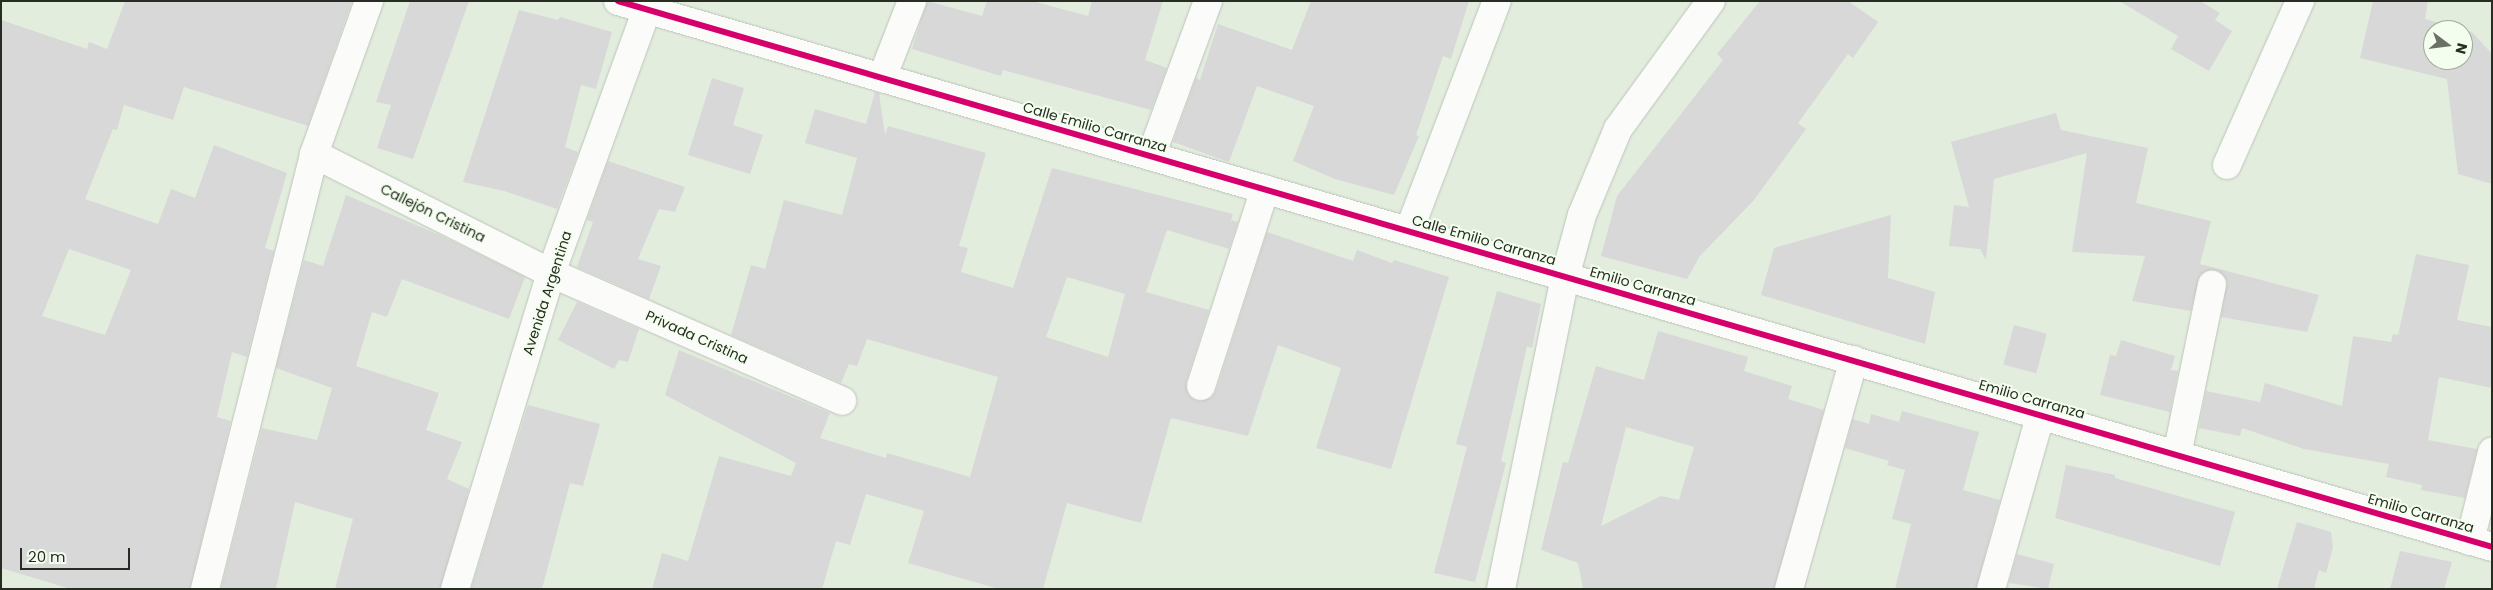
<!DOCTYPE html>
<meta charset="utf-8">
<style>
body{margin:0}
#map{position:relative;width:2493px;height:590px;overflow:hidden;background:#e3edde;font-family:Poppins,sans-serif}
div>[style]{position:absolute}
.building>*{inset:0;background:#d7d8d7;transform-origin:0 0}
.roads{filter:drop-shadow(0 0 1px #bcc4b9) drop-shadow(0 0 1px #bcc4b9)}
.street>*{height:28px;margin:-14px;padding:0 14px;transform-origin:14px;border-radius:14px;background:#fbfcfa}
.secondary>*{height:28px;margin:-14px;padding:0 14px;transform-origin:14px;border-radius:14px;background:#fbfcfa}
.cycleway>*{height:6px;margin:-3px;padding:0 3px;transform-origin:3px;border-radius:3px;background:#d6006c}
span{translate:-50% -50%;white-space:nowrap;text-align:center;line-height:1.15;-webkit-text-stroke:4px #f3feee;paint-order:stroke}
.street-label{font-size:14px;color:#272d23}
.frame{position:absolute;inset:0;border:2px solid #272d23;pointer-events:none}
.north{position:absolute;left:2423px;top:20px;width:50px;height:50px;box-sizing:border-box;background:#f3feee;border:1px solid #a1aa9d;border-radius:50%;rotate:105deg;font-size:14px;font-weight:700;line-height:20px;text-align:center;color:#272d23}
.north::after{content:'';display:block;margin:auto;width:18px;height:22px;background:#697064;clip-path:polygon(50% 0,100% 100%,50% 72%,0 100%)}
.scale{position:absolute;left:20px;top:548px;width:110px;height:22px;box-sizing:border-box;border:2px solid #272d23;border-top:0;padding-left:6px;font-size:15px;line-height:18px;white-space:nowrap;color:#272d23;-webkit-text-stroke:4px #f3feee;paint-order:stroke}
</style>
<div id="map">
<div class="building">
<div style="clip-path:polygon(evenodd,125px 1px,352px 1px,308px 126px,184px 87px,173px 120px,124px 105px,117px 130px,113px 129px,85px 199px,158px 224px,171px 189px,195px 198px,214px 145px,287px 173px,265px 248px,274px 251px,247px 357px,232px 352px,217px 417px,231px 421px,190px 589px,71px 589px,1px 568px,1px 20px,87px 49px,89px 42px,107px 49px,125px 1px,69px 249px,131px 270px,105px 335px,42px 316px,69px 249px)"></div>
<div style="clip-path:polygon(410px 1px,469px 1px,413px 159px,377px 148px,391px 105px,376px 102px)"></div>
<div style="clip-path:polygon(927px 1px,982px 16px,987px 1px,1032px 1px,1088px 16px,1092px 1px,1163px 1px,1145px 60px,1167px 68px,1151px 110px,1003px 70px,1001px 76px,912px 49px)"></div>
<div style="clip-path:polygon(1311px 1px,1469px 1px,1451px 59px,1443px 56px,1416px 135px,1419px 136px,1394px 195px,1335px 179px,1293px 161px,1314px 106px,1257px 86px,1229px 162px,1173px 142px,1196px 78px,1200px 80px,1218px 24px,1292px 50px)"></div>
<div style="clip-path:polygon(1760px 1px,1848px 1px,1878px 22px,1853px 58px,1848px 54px,1798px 123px,1806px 129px,1754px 200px,1700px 256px,1687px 279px,1601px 256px,1617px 196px,1723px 60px,1717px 54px)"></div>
<div style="clip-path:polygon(2119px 1px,2200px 1px,2220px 13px,2215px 20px,2232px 31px,2209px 71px,2171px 49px,2178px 36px)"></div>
<div style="clip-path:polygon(evenodd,2373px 1px,2428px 1px,2425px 19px,2472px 32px,2492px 54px,2492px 184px,2458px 174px,2447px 79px,2360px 58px,2373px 1px,2433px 30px,2463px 30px,2463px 60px,2433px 60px,2433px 30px)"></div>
<div style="clip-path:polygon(519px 10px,558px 20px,560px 17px,612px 32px,596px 89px,581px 85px,565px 147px,578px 152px,557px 209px,504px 191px,463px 182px)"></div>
<div style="clip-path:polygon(712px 78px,744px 88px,733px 125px,763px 135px,750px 174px,688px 155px)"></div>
<div style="clip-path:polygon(evenodd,875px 92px,879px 93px,885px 135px,888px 126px,986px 153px,959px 246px,968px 248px,961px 272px,1013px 288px,1052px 168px,1233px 214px,1231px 220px,1238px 222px,1229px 249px,1167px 230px,1146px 292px,1209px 310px,1186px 382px,1189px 396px,1197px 401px,1211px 398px,1216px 391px,1267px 232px,1353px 261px,1357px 250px,1392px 263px,1394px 260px,1449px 277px,1391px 469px,1316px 448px,1341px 368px,1278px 345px,1248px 436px,1171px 418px,1141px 523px,1067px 503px,1043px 589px,999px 589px,908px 563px,924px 511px,866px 494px,850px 545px,836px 541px,822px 589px,652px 589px,662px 553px,688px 561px,719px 456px,791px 476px,796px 463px,665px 395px,679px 350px,830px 413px,820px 438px,886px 458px,887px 453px,970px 477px,998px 377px,867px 339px,857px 366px,849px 364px,841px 383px,731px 335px,751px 265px,765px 269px,784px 200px,842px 215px,857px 158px,805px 143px,815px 109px,866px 124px,875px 92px,1067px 277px,1125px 294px,1108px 357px,1046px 337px,1067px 277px)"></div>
<div style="clip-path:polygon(2056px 113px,2061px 130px,2148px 148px,2136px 203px,2211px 221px,2200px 264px,2319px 295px,2307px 332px,2221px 317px,2227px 281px,2216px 270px,2200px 275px,2191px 311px,2132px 301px,2145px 256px,2072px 252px,2087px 153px,1994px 179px,1986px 260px,1980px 249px,1949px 246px,1954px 205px,1969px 207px,1951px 142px)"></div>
<div style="clip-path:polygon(608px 161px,685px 187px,675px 212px,659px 209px,638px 259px,661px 266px,649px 299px,577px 267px,593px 222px,587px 220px)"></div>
<div style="clip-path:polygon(346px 195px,444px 237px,525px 277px,509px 319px,402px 279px,387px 317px,372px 312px,356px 366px,439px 393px,426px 430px,462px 442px,447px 479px,469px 489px,440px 589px,335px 589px,353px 519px,295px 502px,276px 589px,221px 589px,262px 428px,317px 440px,332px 388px,276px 368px,304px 260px,323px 266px)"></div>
<div style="clip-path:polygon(1891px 215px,1888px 278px,1935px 292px,1925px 344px,1761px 295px,1774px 248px)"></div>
<div style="clip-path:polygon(2416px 254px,2469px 265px,2457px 320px,2492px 327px,2492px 388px,2439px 377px,2428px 440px,2477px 449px,2465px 498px,2421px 490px,2422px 485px,2386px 477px,2389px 464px,2304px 449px,2242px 428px,2240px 436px,2199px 428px,2206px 391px,2260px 402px,2265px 383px,2342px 406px,2353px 336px,2391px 342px,2393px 334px,2398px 335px)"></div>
<div style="clip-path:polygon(1497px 291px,1541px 304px,1532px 348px,1527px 346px,1501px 461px,1506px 463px,1475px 582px,1434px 573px,1467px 447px,1456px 444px)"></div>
<div style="clip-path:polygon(577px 302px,639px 329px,628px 362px,619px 360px,614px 369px,558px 340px)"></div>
<div style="left:2014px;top:325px;width:34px;height:41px;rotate:15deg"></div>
<div style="clip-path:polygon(evenodd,1658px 331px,1748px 357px,1744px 371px,1792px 386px,1788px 399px,1824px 410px,1774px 589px,1583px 589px,1578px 563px,1541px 550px,1563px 462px,1568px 463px,1596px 366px,1644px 380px,1658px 331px,1626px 427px,1694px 447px,1679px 500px,1661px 496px,1601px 526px,1626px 427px)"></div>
<div style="clip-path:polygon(2121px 340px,2175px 356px,2171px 370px,2178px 371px,2170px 412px,2100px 395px,2110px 355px,2116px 356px)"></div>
<div style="clip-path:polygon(528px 405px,600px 424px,583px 486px,570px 483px,542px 589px,471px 589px)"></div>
<div style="clip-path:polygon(1902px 411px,1979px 432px,1963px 490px,2000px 500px,1976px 589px,1895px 589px,1911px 524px,1892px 519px,1905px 470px,1887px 465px,1889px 461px,1845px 448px,1853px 419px,1869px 424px,1871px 414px,1899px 422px)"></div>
<div style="clip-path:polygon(2066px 465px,2115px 475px,2115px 478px,2235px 512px,2220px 566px,2055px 518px)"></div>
<div style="clip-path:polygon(2297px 522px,2331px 532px,2333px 547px,2326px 573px,2319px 570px,2314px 589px,2277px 589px)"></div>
<div style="clip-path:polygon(2400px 551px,2452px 562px,2444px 589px,2390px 589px)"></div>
<div style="clip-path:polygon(2017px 554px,2054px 564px,2048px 589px,2009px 583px)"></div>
</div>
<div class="roads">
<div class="street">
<div style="left:882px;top:78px;width:83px;rotate:-68.7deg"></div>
<div style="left:314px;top:154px;width:265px;rotate:26.7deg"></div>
<div style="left:551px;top:273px;width:318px;rotate:23.7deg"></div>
<div style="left:1151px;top:156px;width:165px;rotate:-69.8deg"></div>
<div style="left:2227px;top:165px;width:180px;rotate:-66deg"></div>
<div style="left:1409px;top:231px;width:246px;rotate:-69.1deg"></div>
<div style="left:1201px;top:386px;width:207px;rotate:-72deg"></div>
<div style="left:2177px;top:455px;width:174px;rotate:-78.4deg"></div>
<div style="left:2470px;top:541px;width:92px;rotate:-76.1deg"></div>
<div style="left:205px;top:589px;width:448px;rotate:-75.9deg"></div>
<div style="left:314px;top:154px;width:163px;rotate:-70.2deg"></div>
<div style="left:455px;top:589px;width:330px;rotate:-73.1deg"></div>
<div style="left:551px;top:273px;width:281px;rotate:-70deg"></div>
<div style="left:1501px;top:589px;width:318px;rotate:-78.4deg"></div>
<div style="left:1565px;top:277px;width:64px;rotate:-74.7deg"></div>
<div style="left:1582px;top:215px;width:93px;rotate:-67.3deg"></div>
<div style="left:1618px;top:129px;width:158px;rotate:-54deg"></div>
<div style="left:1789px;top:589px;width:238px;rotate:-74.2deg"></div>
<div style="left:1991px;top:589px;width:182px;rotate:-74.1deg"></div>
</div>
<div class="secondary">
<div style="left:618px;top:1px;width:1952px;rotate:16.24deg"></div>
</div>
</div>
<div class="cycleway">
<div style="left:618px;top:1px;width:1952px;rotate:16.24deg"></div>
</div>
<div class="street-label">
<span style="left:1095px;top:127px;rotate:16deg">Calle Emilio Carranza</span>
<span style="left:433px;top:213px;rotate:26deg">Callejón Cristina</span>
<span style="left:1484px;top:240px;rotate:16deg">Calle Emilio Carranza</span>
<span style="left:1643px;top:286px;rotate:16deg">Emilio Carranza</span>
<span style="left:547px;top:293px;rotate:-72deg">Avenida Argentina</span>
<span style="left:697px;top:337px;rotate:24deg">Privada Cristina</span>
<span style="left:2032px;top:399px;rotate:16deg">Emilio Carranza</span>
<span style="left:2421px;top:513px;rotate:16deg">Emilio Carranza</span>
</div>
<div class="frame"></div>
<div class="north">N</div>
<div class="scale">20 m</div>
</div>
